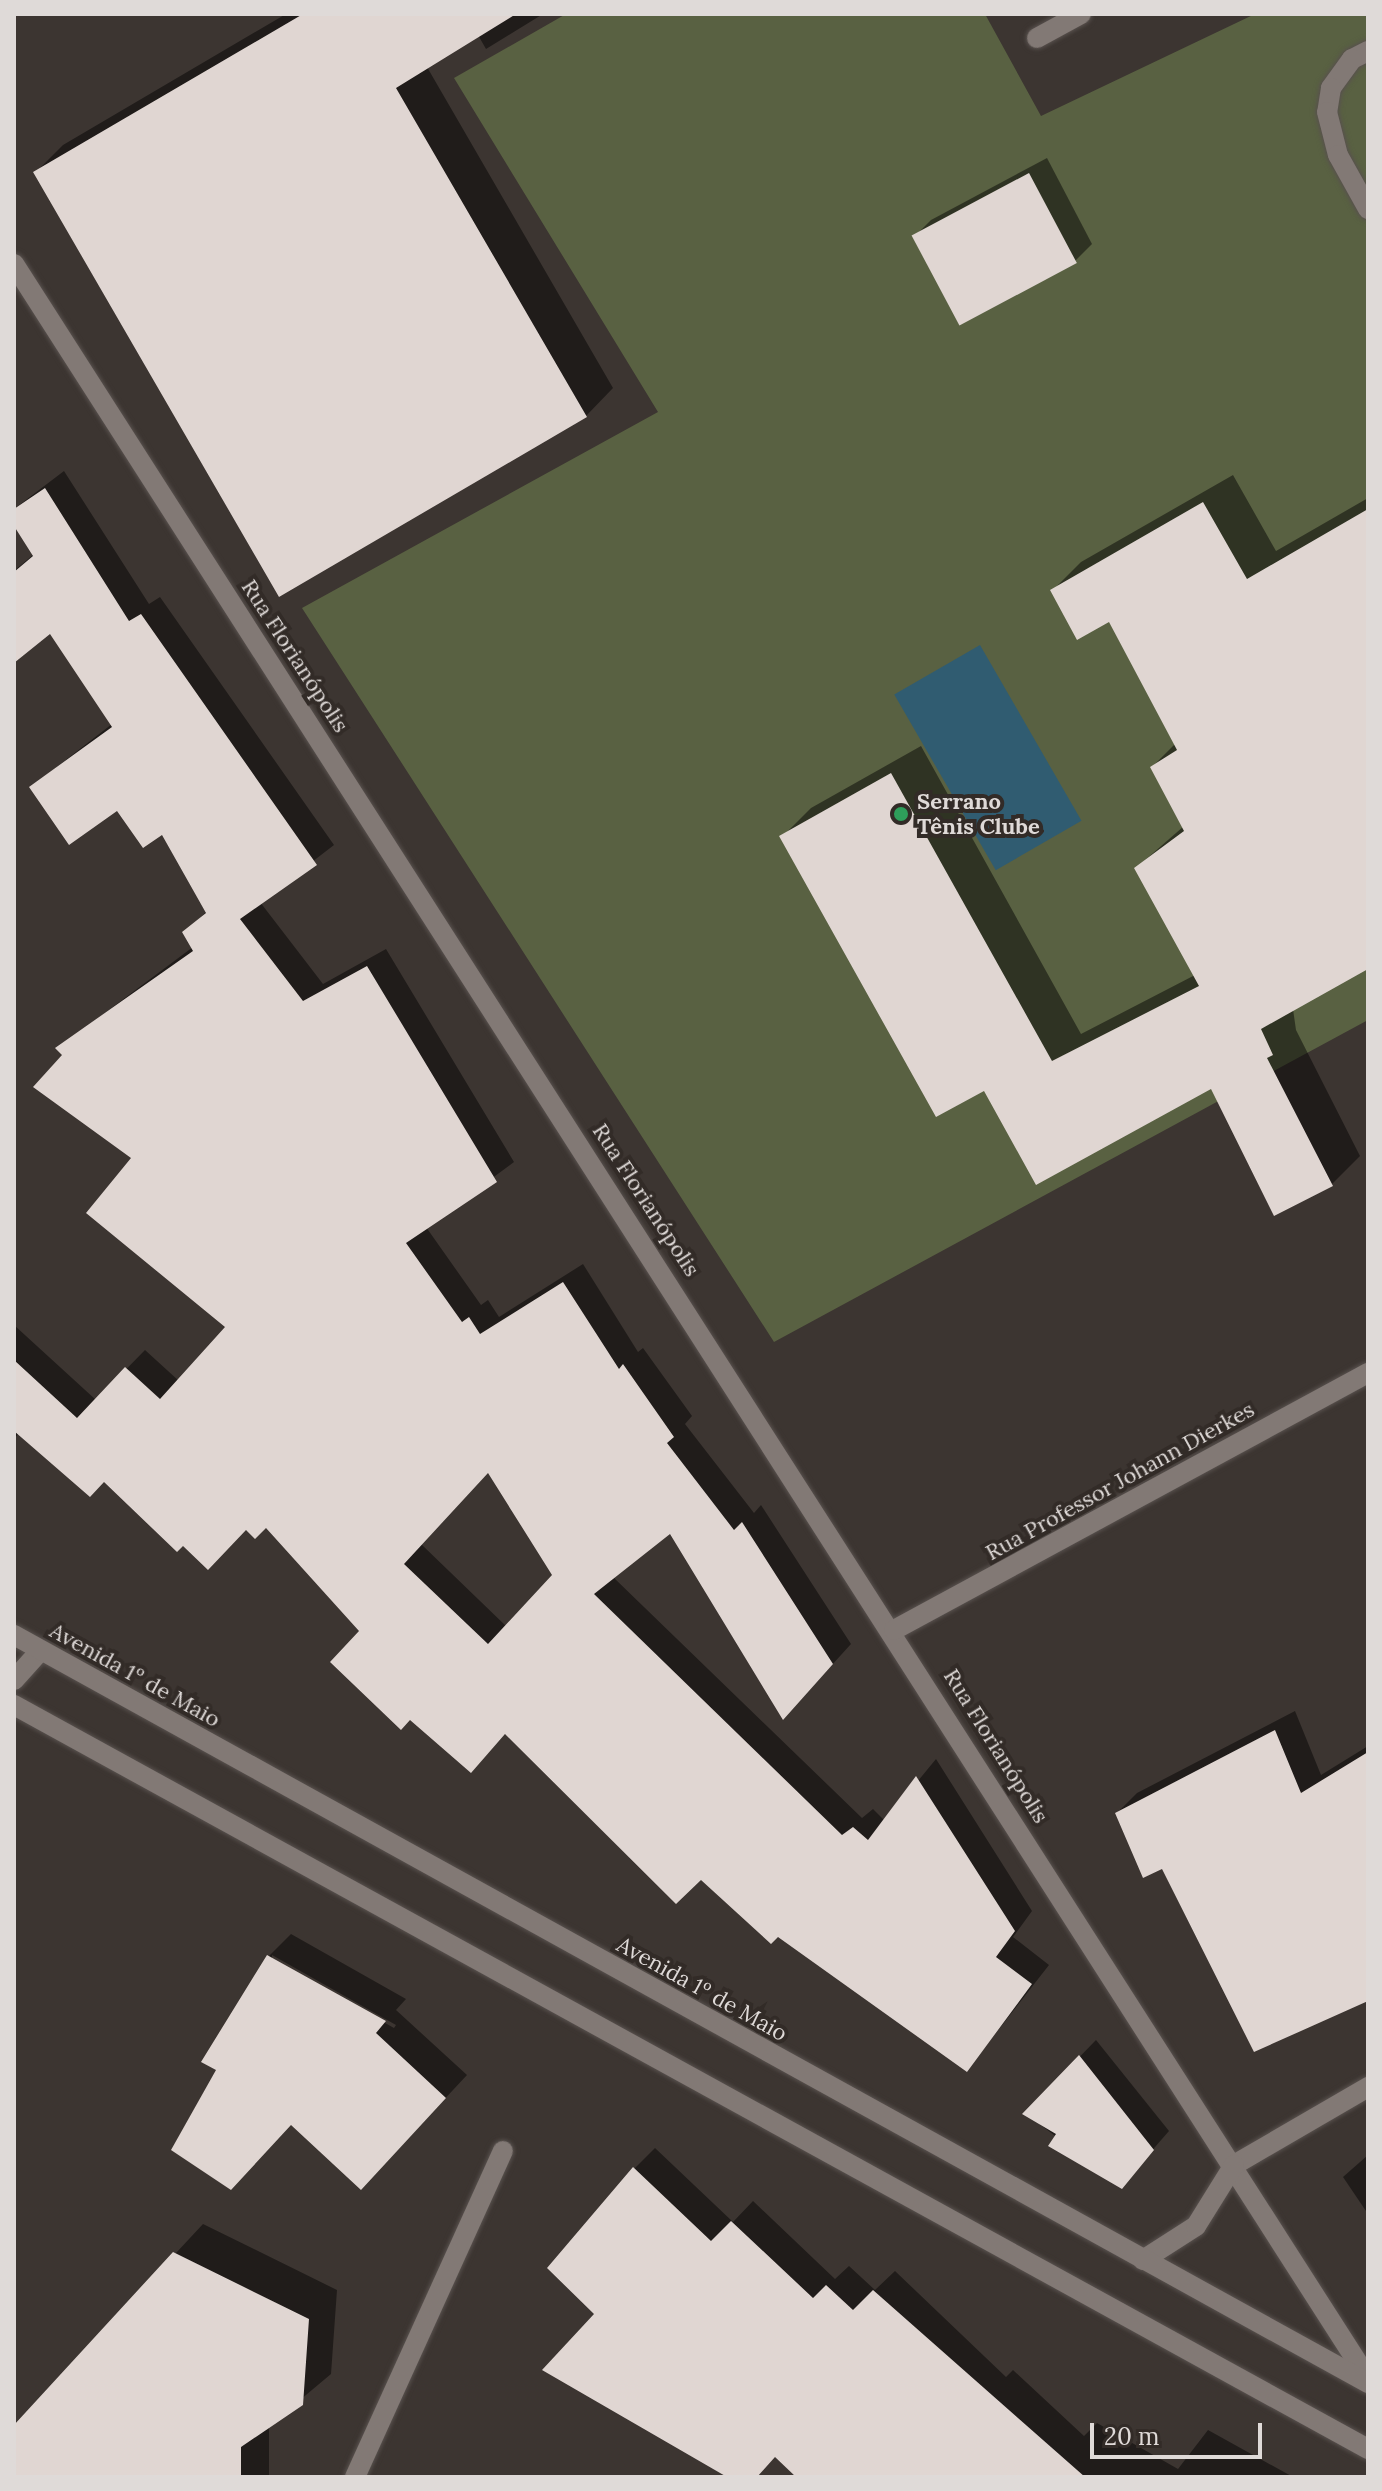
<!DOCTYPE html>
<meta charset="utf-8">
<style>
body{margin:0}
#map{position:relative;width:1382px;height:2491px;overflow:hidden;background:#3c3531;font-family:Lora,serif}
div>[style]{position:absolute}
.green>*{inset:0;background:#596142}
.water>*{inset:0;background:#305c71;transform-origin:0 0}
.shadow>*{inset:0;background:#0007}
.building>*{inset:0;background:#e0d6d2;transform-origin:0 0}
.roads{filter:drop-shadow(0 0 2px #58514e) drop-shadow(0 0 2px #58514e)}
.lane>*{height:20px;margin:-10px;padding:0 10px;transform-origin:10px;border-radius:10px;background:#827975}
.street>*{height:20px;margin:-10px;padding:0 10px;transform-origin:10px;border-radius:10px;background:#827975}
.secondary>*{height:20px;margin:-10px;padding:0 10px;transform-origin:10px;border-radius:10px;background:#827975}
.dots>*{width:22px;height:22px;translate:-50% -50%;box-sizing:border-box;border:4px solid #322b27;border-radius:50%}
span{translate:-50% -50%;white-space:nowrap;text-align:center;line-height:1.15;-webkit-text-stroke:8px #322b27;paint-order:stroke}
.street-label{font-size:22px;color:#dfdad8}
.poi-label{font-size:22px;color:#dfdad8;font-weight:700}
.left{translate:0 -50%;text-align:left}
.frame{position:absolute;inset:0;border:16px solid #dfdad8;pointer-events:none}
.scale{position:absolute;left:1090px;top:2423px;width:172px;height:36px;box-sizing:border-box;border:4px solid #dfdad8;border-top:0;padding-left:10px;font-size:24px;line-height:28px;white-space:nowrap;color:#dfdad8;-webkit-text-stroke:6px #322b27;paint-order:stroke}
</style>
<div id="map">
<div class="green">
<div style="clip-path:polygon(566px 14px,985px 14px,1041px 116px,1255px 14px,1368px 14px,1368px 1020px,774px 1342px,302px 608px,658px 412px,454px 78px)"></div>
</div>
<div class="water">
<div style="left:980px;top:645px;width:203px;height:99px;rotate:60deg"></div>
</div>
<div class="shadow">
<div style="clip-path:polygon(286px 14px,543px 14px,486px 49px,478px 35px,427px 67px,613px 388px,586px 416px,35px 173px,63px 145px)"></div>
<div style="clip-path:polygon(1047px 158px,1092px 244px,1075px 261px,960px 323px,914px 237px,931px 220px)"></div>
<div style="clip-path:polygon(evenodd,64px 471px,149px 604px,160px 597px,334px 845px,260px 902px,323px 984px,386px 949px,514px 1162px,426px 1227px,481px 1305px,488px 1300px,499px 1317px,583px 1264px,638px 1352px,643px 1348px,692px 1416px,685px 1424px,754px 1513px,761px 1505px,851px 1644px,801px 1699px,671px 1531px,613px 1577px,862px 1818px,873px 1809px,885px 1821px,936px 1759px,1032px 1911px,1013px 1937px,1049px 1965px,967px 2070px,506px 1733px,471px 1771px,362px 1631px,266px 1525px,247px 1528px,104px 1480px,19px 1433px,14px 1439px,14px 1325px,96px 1400px,145px 1350px,179px 1381px,228px 1326px,134px 1158px,58px 1048px,193px 947px,185px 933px,207px 911px,162px 832px,117px 808px,31px 787px,112px 724px,50px 631px,14px 660px,14px 571px,34px 554px,14px 509px,64px 471px,489px 1470px,555px 1575px,507px 1627px,421px 1544px,489px 1470px)"></div>
<div style="clip-path:polygon(1233px 475px,1276px 551px,1368px 498px,1368px 967px,1293px 1009px,1296px 1030px,1360px 1156px,1331px 1185px,1212px 1086px,984px 1088px,782px 837px,811px 808px,921px 746px,1081px 1034px,1195px 975px,1136px 868px,1184px 826px,1152px 767px,1176px 743px,1110px 619px,1052px 591px,1081px 562px)"></div>
<div style="clip-path:polygon(1295px 1711px,1321px 1775px,1368px 1746px,1368px 1994px,1163px 1867px,1117px 1813px,1137px 1793px)"></div>
<div style="clip-path:polygon(evenodd,291px 1934px,406px 1999px,396px 2010px,467px 2075px,383px 2165px,292px 2123px,219px 2070px,269px 1956px,291px 1934px,272px 1955px,396px 2025px,394px 2028px,272px 1960px,272px 1955px)"></div>
<div style="clip-path:polygon(1096px 2040px,1169px 2131px,1121px 2186px,1025px 2113px)"></div>
<div style="clip-path:polygon(655px 2148px,733px 2222px,753px 2201px,835px 2279px,849px 2266px,875px 2290px,895px 2271px,1006px 2377px,1013px 2370px,1084px 2436px,1097px 2423px,1178px 2469px,1208px 2430px,1293px 2477px,799px 2477px,776px 2455px,755px 2477px,731px 2477px,597px 2313px,634px 2169px)"></div>
<div style="clip-path:polygon(1368px 2155px,1368px 2214px,1343px 2177px)"></div>
<div style="clip-path:polygon(203px 2224px,337px 2290px,331px 2374px,269px 2426px,269px 2477px,14px 2477px,14px 2427px)"></div>
</div>
<div class="building">
<div style="clip-path:polygon(303px 14px,516px 14px,396px 88px,587px 417px,279px 597px,33px 172px)"></div>
<div style="left:1029px;top:173px;width:102px;height:133px;rotate:62deg"></div>
<div style="clip-path:polygon(evenodd,45px 488px,129px 621px,141px 614px,317px 865px,240px 919px,303px 1001px,367px 966px,497px 1182px,406px 1243px,462px 1322px,469px 1317px,480px 1334px,563px 1282px,619px 1369px,623px 1364px,674px 1437px,667px 1443px,734px 1530px,742px 1522px,833px 1664px,783px 1720px,670px 1534px,594px 1594px,842px 1835px,853px 1827px,868px 1840px,916px 1776px,1015px 1931px,996px 1957px,1032px 1984px,967px 2072px,778px 1937px,771px 1944px,701px 1880px,676px 1904px,505px 1734px,471px 1773px,410px 1720px,401px 1730px,330px 1662px,359px 1631px,266px 1528px,255px 1539px,246px 1530px,208px 1570px,183px 1546px,177px 1552px,104px 1482px,90px 1497px,14px 1431px,14px 1360px,77px 1418px,125px 1367px,160px 1399px,225px 1327px,86px 1213px,131px 1158px,33px 1087px,62px 1055px,55px 1048px,193px 951px,182px 932px,206px 913px,162px 835px,143px 848px,117px 811px,69px 845px,29px 787px,112px 727px,50px 634px,14px 663px,14px 572px,33px 556px,14px 526px,14px 509px,45px 488px,488px 1473px,552px 1575px,488px 1644px,404px 1564px,488px 1473px)"></div>
<div style="clip-path:polygon(1203px 502px,1247px 579px,1368px 509px,1368px 969px,1261px 1029px,1273px 1055px,1267px 1058px,1333px 1186px,1274px 1216px,1211px 1089px,1036px 1185px,984px 1091px,936px 1117px,779px 836px,891px 773px,1052px 1061px,1199px 986px,1134px 868px,1184px 831px,1150px 767px,1177px 750px,1109px 622px,1077px 640px,1050px 590px)"></div>
<div style="clip-path:polygon(1275px 1730px,1301px 1793px,1368px 1752px,1368px 2001px,1254px 2052px,1162px 1869px,1143px 1878px,1115px 1813px)"></div>
<div style="clip-path:polygon(267px 1955px,386px 2021px,376px 2033px,446px 2098px,361px 2190px,291px 2125px,231px 2190px,171px 2150px,216px 2070px,201px 2062px)"></div>
<div style="clip-path:polygon(1079px 2055px,1154px 2150px,1122px 2189px,1048px 2146px,1056px 2134px,1022px 2114px)"></div>
<div style="clip-path:polygon(633px 2167px,711px 2241px,731px 2221px,813px 2298px,826px 2285px,853px 2310px,873px 2290px,1085px 2477px,796px 2477px,775px 2457px,757px 2477px,727px 2477px,542px 2370px,594px 2314px,547px 2268px)"></div>
<div style="clip-path:polygon(173px 2252px,309px 2319px,303px 2405px,241px 2447px,241px 2477px,14px 2477px,14px 2425px)"></div>
</div>
<div class="roads">
<div class="lane">
<div style="left:1368px;top:51px;width:18px;rotate:153deg"></div>
<div style="left:1352px;top:59px;width:36px;rotate:126deg"></div>
<div style="left:1331px;top:88px;width:24px;rotate:99deg"></div>
<div style="left:1327px;top:112px;width:44px;rotate:75.7deg"></div>
<div style="left:1338px;top:155px;width:62px;rotate:60.9deg"></div>
<div style="left:355px;top:2477px;width:358px;rotate:-65.6deg"></div>
</div>
<div class="street">
<div style="left:1037px;top:38px;width:50px;rotate:-28.6deg"></div>
<div style="left:14px;top:264px;width:2511px;rotate:57.37deg"></div>
<div style="left:894px;top:1630px;width:539px;rotate:-28.47deg"></div>
<div style="left:14px;top:1680px;width:40px;rotate:-48deg"></div>
<div style="left:1234px;top:2165px;width:155px;rotate:-30.2deg"></div>
<div style="left:1143px;top:2260px;width:63px;rotate:-32.7deg"></div>
<div style="left:1196px;top:2226px;width:72px;rotate:-58.1deg"></div>
</div>
<div class="secondary">
<div style="left:14px;top:1635px;width:1547px;rotate:28.92deg"></div>
<div style="left:14px;top:1705px;width:1545px;rotate:28.79deg"></div>
</div>
</div>
<div class="dots">
<div style="left:901px;top:814px;background:#2e9e5b"></div>
</div>
<div class="street-label">
<span style="left:295px;top:656px;rotate:57deg">Rua Florianópolis</span>
<span style="left:646px;top:1200px;rotate:57deg">Rua Florianópolis</span>
<span style="left:1120px;top:1481px;rotate:-29deg">Rua Professor Johann Dierkes</span>
<span style="left:135px;top:1675px;rotate:29deg">Avenida 1º de Maio</span>
<span style="left:996px;top:1746px;rotate:58deg">Rua Florianópolis</span>
<span style="left:702px;top:1989px;rotate:29deg">Avenida 1º de Maio</span>
</div>
<div class="poi-label">
<span class="left" style="left:917px;top:814px">Serrano<br>Tênis Clube</span>
</div>
<div class="frame"></div>
<div class="scale">20 m</div>
</div>
